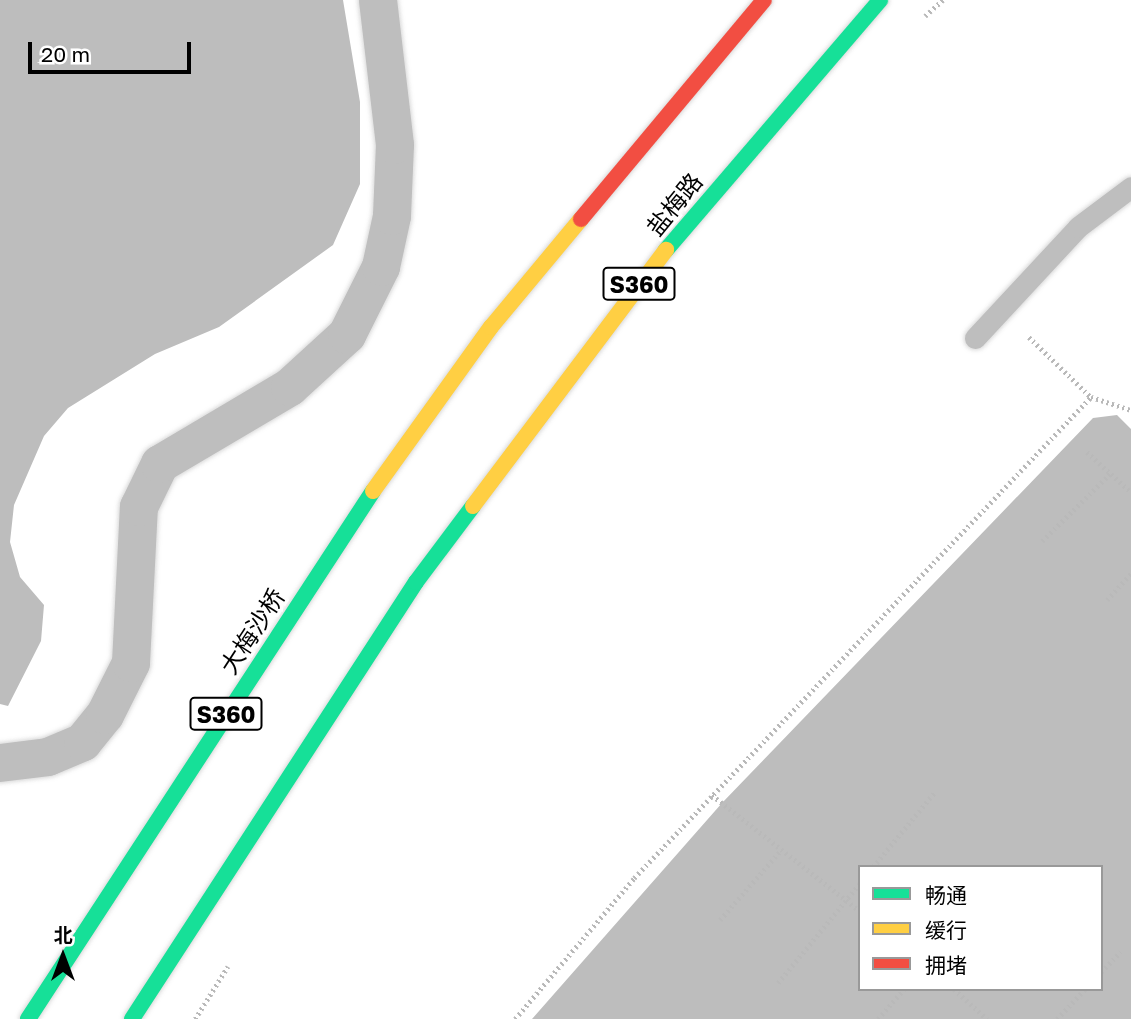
<!DOCTYPE html>
<meta charset="utf-8">
<style>
body{margin:0}
#map{position:relative;width:1131px;height:1019px;overflow:hidden;background:#fff;font-family:"Golos Text","Noto Sans SC",sans-serif}
div>[style]{position:absolute}
.water>*{inset:0;background:#bdbdbd}
.path>*{height:4.5px;margin-top:-2.25px;transform-origin:0;background:repeating-linear-gradient(90deg,#b9b9b9 0 2px,transparent 0 5.5px)}
.roads{filter:drop-shadow(0 0 2px #dbdbdb) drop-shadow(0 0 2px #dbdbdb)}
.lane>*{height:21px;margin:-10.5px;padding:0 10.5px;transform-origin:10.5px;border-radius:10.5px;background:#bebebe}
.street>*{height:38px;margin:-19px;padding:0 19px;transform-origin:19px;border-radius:19px;background:#bebebe}
.fast>*{height:16px;margin:-8px;padding:0 8px;transform-origin:8px;border-radius:8px;background:#16e098}
.slow>*{height:16px;margin:-8px;padding:0 8px;transform-origin:8px;border-radius:8px;background:#ffcf43}
.jam>*{height:16px;margin:-8px;padding:0 8px;transform-origin:8px;border-radius:8px;background:#f24e42}
span{translate:-50% -50%;white-space:nowrap;text-align:center;line-height:1.15;-webkit-text-stroke:6px #fff;paint-order:stroke}
.shield-label span{padding:2px 5px;background:#fff;border:2px solid;border-radius:5px;-webkit-text-stroke-width:0}
.shield-label{font-size:23px;color:#000;font-weight:700}
.street-label{font-size:24px;color:#000}
.legend{position:absolute;left:858px;top:865px;width:245px;height:126px;box-sizing:border-box;background:#fff;border:2px solid #999;margin:0;padding:9px 12px;list-style:none;font-size:21px;color:#000}
.legend li{display:flex;align-items:center;gap:14px;height:35px}
.legend b{width:35px;border:2px solid #999}
.north{position:absolute;left:28px;top:921px;width:70px;height:70px;-webkit-text-stroke:5px #fff;paint-order:stroke;rotate:0deg;font-size:19px;font-weight:700;line-height:28px;text-align:center;color:#000}
.north::after{content:'';display:block;margin:auto;width:24px;height:32px;background:#000;clip-path:polygon(50% 0,100% 100%,50% 72%,0 100%)}
.scale{position:absolute;left:28px;top:42px;width:163px;height:32px;box-sizing:border-box;border:4px solid #000;border-top:0;padding-left:9px;font-size:21px;line-height:24px;white-space:nowrap;color:#000;-webkit-text-stroke:5px #fff;paint-order:stroke}
</style>
<div id="map">
<div class="water">
<div style="clip-path:polygon(0 0,343px 0,360px 102px,360px 184px,333px 245px,219px 327px,155px 354px,68px 408px,44px 436px,14px 505px,10px 542px,20px 577px,44px 605px,41px 641px,8px 706px,0 704px)"></div>
<div style="clip-path:polygon(evenodd,1117px 415px,1131px 429px,1131px 1019px,532px 1019px,722px 803px,1093px 418px,1117px 415px,860px 867px,1101px 867px,1101px 989px,860px 989px,860px 867px)"></div>
</div>
<div class="path">
<div style="left:925px;top:16px;width:24px;rotate:-42deg"></div>
<div style="left:1029px;top:337px;width:86px;rotate:44.1deg"></div>
<div style="left:1091px;top:397px;width:42px;rotate:18deg"></div>
<div style="left:1087px;top:452px;width:59px;rotate:42.3deg"></div>
<div style="left:1042px;top:541px;width:97px;rotate:-44.6deg"></div>
<div style="left:1107px;top:600px;width:36px;rotate:-48deg"></div>
<div style="left:712px;top:795px;width:188px;rotate:38.1deg"></div>
<div style="left:873px;top:867px;width:96px;rotate:-50.5deg"></div>
<div style="left:720px;top:920px;width:93px;rotate:-48.9deg"></div>
<div style="left:1101px;top:972px;width:28px;rotate:-46deg"></div>
<div style="left:778px;top:983px;width:129px;rotate:-50.6deg"></div>
<div style="left:954px;top:989px;width:45px;rotate:42.3deg"></div>
<div style="left:195px;top:1019px;width:62px;rotate:-58.1deg"></div>
<div style="left:515px;top:1019px;width:185px;rotate:-49.8deg"></div>
<div style="left:634px;top:878px;width:663px;rotate:-46.47deg"></div>
<div style="left:878px;top:1019px;width:40px;rotate:-49deg"></div>
<div style="left:1057px;top:1019px;width:41px;rotate:-47deg"></div>
</div>
<div class="roads">
<div class="lane">
<div style="left:975px;top:338px;width:151px;rotate:-47.1deg"></div>
<div style="left:1078px;top:227px;width:66px;rotate:-37deg"></div>
</div>
<div class="street">
<div style="left:0;top:763px;width:48px;rotate:-7.1deg"></div>
<div style="left:48px;top:757px;width:38px;rotate:-23deg"></div>
<div style="left:83px;top:742px;width:35px;rotate:-51deg"></div>
<div style="left:105px;top:715px;width:58px;rotate:-63.4deg"></div>
<div style="left:131px;top:663px;width:156px;rotate:-87.1deg"></div>
<div style="left:139px;top:507px;width:48px;rotate:-64deg"></div>
<div style="left:160px;top:464px;width:151px;rotate:-30.6deg"></div>
<div style="left:290px;top:387px;width:77px;rotate:-42.4deg"></div>
<div style="left:347px;top:335px;width:76px;rotate:-63.4deg"></div>
<div style="left:381px;top:267px;width:52px;rotate:-77.8deg"></div>
<div style="left:392px;top:216px;width:71px;rotate:-87.6deg"></div>
<div style="left:395px;top:145px;width:146px;rotate:-96.7deg"></div>
</div>
<div class="fast">
<div style="left:666px;top:250px;width:329px;rotate:-49.4deg"></div>
<div style="left:28px;top:1019px;width:631px;rotate:-56.84deg"></div>
<div style="left:132px;top:1019px;width:521px;rotate:-56.98deg"></div>
<div style="left:416px;top:582px;width:95px;rotate:-53.1deg"></div>
</div>
<div class="slow">
<div style="left:373px;top:491px;width:202px;rotate:-54.3deg"></div>
<div style="left:491px;top:327px;width:141px;rotate:-50.2deg"></div>
<div style="left:473px;top:506px;width:321px;rotate:-53deg"></div>
</div>
<div class="jam">
<div style="left:581px;top:219px;width:285px;rotate:-50.1deg"></div>
</div>
</div>
<div class="shield-label">
<span style="left:639px;top:284px">S360</span>
<span style="left:226px;top:714px">S360</span>
</div>
<div class="street-label">
<span style="left:674px;top:204px;rotate:-51deg">盐梅路</span>
<span style="left:252px;top:631px;rotate:-57deg">大梅沙桥</span>
</div>
<ul class="legend">
<li><b style="height:9px;background:#16e098"></b>畅通</li>
<li><b style="height:9px;background:#ffcf43"></b>缓行</li>
<li><b style="height:9px;background:#f24e42"></b>拥堵</li>
</ul>
<div class="north">北</div>
<div class="scale">20 m</div>
</div>
